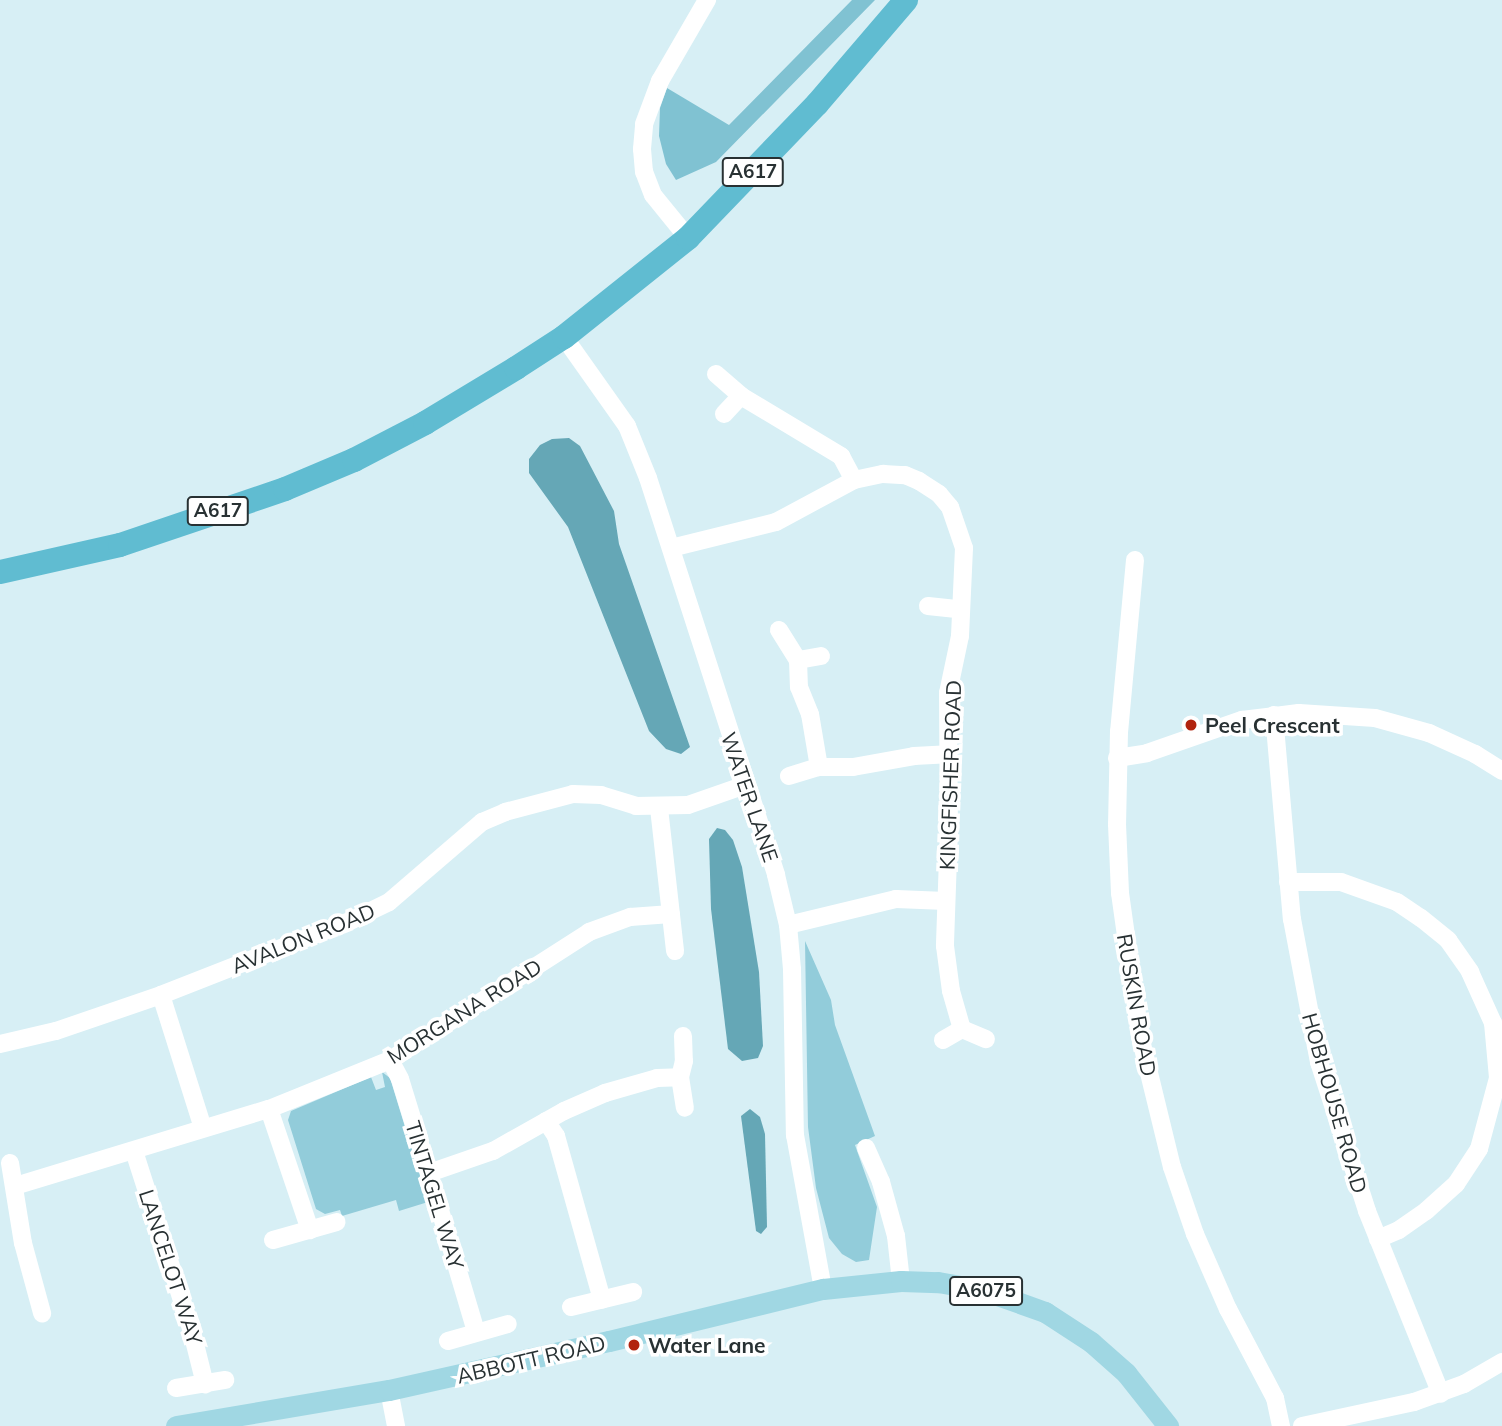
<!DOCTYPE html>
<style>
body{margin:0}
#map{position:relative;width:1502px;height:1426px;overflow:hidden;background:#d7eff5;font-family:Mulish,sans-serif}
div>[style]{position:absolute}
.green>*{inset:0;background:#92ccda}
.forest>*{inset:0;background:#80c2d2}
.water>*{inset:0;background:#65a7b6}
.minor>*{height:18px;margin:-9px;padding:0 9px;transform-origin:9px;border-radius:9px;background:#fff}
.major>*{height:21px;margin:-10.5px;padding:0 10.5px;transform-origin:10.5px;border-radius:10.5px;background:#a0d7e3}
.highway>*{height:24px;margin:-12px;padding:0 12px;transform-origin:12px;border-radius:12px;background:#60bcd1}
.dots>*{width:19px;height:19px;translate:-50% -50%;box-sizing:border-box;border:4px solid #fff;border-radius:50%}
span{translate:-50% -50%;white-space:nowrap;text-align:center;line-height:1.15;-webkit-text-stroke:7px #fff;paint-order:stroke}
.shield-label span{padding:2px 5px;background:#fff;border:2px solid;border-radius:5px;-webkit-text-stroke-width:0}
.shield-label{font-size:19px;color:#283133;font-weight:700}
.poi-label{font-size:21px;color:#283133;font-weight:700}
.left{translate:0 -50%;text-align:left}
.street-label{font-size:21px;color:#283133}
</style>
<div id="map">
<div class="green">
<div style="clip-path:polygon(805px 941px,831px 1000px,835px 1025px,875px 1136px,855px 1145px,877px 1207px,869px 1260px,856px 1262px,842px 1254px,829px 1238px,816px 1188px,808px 1127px)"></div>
<div style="clip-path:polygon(382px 1072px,390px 1078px,428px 1202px,399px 1211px,396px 1200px,342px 1216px,340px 1210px,325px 1214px,316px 1209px,288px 1120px,291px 1111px,371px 1077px,376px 1090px,385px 1087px)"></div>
</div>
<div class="forest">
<div style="clip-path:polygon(852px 0,875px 0,716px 162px,676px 180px,666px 164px,659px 136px,660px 108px,667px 88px,729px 125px)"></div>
</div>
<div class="water">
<div style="clip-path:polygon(569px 438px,580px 446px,614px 511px,619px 544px,690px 747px,681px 754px,666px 749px,649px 731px,568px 527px,529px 473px,529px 459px,540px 445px,552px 439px)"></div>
<div style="clip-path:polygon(717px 828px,725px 830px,733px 840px,742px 867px,759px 972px,763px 1046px,758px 1058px,742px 1061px,728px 1049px,711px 909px,709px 839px)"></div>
<div style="clip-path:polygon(750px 1109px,760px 1117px,765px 1134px,767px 1227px,761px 1234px,756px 1231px,741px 1116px)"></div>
</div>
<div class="minor">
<div style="left:688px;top:238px;width:55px;rotate:-129.1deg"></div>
<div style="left:653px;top:195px;width:25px;rotate:-111deg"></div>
<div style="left:644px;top:172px;width:23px;rotate:-95deg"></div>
<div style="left:642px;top:149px;width:25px;rotate:-85deg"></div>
<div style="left:644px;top:124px;width:46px;rotate:-69.6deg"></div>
<div style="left:660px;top:81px;width:94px;rotate:-59.9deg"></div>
<div style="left:564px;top:337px;width:109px;rotate:54.7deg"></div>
<div style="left:627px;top:426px;width:56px;rotate:68deg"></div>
<div style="left:648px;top:478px;width:417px;rotate:72.1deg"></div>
<div style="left:776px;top:875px;width:51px;rotate:76.5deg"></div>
<div style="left:788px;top:925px;width:44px;rotate:84.8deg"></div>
<div style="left:792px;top:969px;width:166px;rotate:89deg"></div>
<div style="left:795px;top:1135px;width:157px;rotate:79.7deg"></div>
<div style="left:716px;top:374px;width:33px;rotate:41deg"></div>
<div style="left:724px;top:414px;width:25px;rotate:-47deg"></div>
<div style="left:741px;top:396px;width:117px;rotate:31deg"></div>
<div style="left:841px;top:456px;width:27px;rotate:62deg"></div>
<div style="left:671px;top:548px;width:108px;rotate:-13.9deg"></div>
<div style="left:776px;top:522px;width:89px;rotate:-28.3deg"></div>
<div style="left:854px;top:480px;width:30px;rotate:-12deg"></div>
<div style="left:883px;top:474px;width:22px;rotate:3deg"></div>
<div style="left:905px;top:475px;width:15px;rotate:23deg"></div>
<div style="left:919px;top:481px;width:24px;rotate:33deg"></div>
<div style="left:939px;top:494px;width:17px;rotate:50deg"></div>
<div style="left:950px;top:507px;width:43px;rotate:71.1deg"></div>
<div style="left:964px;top:548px;width:88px;rotate:92.6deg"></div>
<div style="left:960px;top:636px;width:58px;rotate:101.9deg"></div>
<div style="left:948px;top:693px;width:136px;rotate:89.6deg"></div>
<div style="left:949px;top:829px;width:117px;rotate:92deg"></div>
<div style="left:945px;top:946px;width:45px;rotate:82.4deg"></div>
<div style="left:951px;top:991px;width:40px;rotate:74deg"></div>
<div style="left:962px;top:1029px;width:22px;rotate:150deg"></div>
<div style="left:1135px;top:560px;width:172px;rotate:95.3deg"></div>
<div style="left:1119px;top:731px;width:93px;rotate:91.2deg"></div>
<div style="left:1117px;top:824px;width:69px;rotate:87.5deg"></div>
<div style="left:1120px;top:893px;width:144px;rotate:82deg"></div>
<div style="left:1140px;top:1036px;width:135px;rotate:76.3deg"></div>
<div style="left:1172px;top:1167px;width:71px;rotate:71.1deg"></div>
<div style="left:1195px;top:1234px;width:82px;rotate:66.3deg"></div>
<div style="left:1228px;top:1309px;width:101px;rotate:62.2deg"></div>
<div style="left:1275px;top:1398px;width:29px;rotate:78deg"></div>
<div style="left:928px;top:606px;width:31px;rotate:6deg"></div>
<div style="left:779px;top:630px;width:36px;rotate:58deg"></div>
<div style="left:821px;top:656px;width:23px;rotate:170deg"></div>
<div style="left:798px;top:660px;width:27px;rotate:88deg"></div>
<div style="left:799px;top:687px;width:29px;rotate:68deg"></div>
<div style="left:810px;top:714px;width:54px;rotate:80.4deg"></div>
<div style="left:819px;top:767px;width:34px"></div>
<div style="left:853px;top:767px;width:62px;rotate:-10.2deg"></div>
<div style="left:914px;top:756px;width:33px;rotate:-3deg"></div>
<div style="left:1274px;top:715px;width:205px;rotate:85deg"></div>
<div style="left:1292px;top:919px;width:146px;rotate:79.3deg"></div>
<div style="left:1319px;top:1062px;width:157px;rotate:72.1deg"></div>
<div style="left:1367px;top:1211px;width:197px;rotate:68deg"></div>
<div style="left:1117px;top:758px;width:30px;rotate:-9deg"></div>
<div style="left:1147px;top:753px;width:101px;rotate:-19.2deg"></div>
<div style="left:1242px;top:720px;width:57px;rotate:-7deg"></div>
<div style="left:1299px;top:713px;width:76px;rotate:3.8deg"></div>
<div style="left:1375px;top:718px;width:56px;rotate:15.5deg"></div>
<div style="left:1429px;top:733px;width:51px;rotate:24.5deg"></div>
<div style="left:1475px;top:754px;width:32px;rotate:32deg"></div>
<div style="left:789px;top:776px;width:31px;rotate:-17deg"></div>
<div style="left:659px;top:808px;width:144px;rotate:83.6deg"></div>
<div style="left:1288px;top:882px;width:53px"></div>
<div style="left:1341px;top:882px;width:59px;rotate:19.7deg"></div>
<div style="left:1397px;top:902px;width:29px;rotate:34deg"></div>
<div style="left:1421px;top:918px;width:35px;rotate:39deg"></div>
<div style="left:1448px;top:940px;width:39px;rotate:55deg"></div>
<div style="left:1470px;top:972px;width:56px;rotate:65.7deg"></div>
<div style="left:1493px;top:1023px;width:55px;rotate:84.8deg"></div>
<div style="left:1498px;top:1078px;width:73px;rotate:105deg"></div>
<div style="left:1479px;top:1149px;width:42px;rotate:123.3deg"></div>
<div style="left:1456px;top:1184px;width:40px;rotate:138deg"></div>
<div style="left:1426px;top:1211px;width:33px;rotate:145deg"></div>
<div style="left:1399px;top:1230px;width:23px;rotate:157deg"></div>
<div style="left:788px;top:925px;width:111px;rotate:-13.5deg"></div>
<div style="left:896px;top:899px;width:50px;rotate:2.3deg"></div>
<div style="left:161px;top:995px;width:139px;rotate:72.5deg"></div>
<div style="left:962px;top:1029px;width:26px;rotate:23deg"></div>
<div style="left:683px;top:1036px;width:25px;rotate:88deg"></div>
<div style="left:684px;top:1061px;width:16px;rotate:104deg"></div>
<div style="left:680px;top:1077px;width:31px;rotate:81deg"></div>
<div style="left:0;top:1044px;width:57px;rotate:-13.1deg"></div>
<div style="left:56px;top:1031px;width:111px;rotate:-18.9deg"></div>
<div style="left:161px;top:995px;width:205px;rotate:-21.4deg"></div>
<div style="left:352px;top:920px;width:41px;rotate:-25.9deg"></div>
<div style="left:389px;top:902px;width:123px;rotate:-40.7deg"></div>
<div style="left:482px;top:822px;width:25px;rotate:-23deg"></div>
<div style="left:505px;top:812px;width:70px;rotate:-14.8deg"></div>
<div style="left:573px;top:794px;width:28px;rotate:2deg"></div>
<div style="left:601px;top:795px;width:37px;rotate:17deg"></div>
<div style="left:636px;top:806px;width:52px;rotate:-1.1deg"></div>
<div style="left:688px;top:805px;width:60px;rotate:-19.3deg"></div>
<div style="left:390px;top:1060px;width:21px;rotate:62deg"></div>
<div style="left:400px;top:1079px;width:98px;rotate:72.9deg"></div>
<div style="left:429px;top:1173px;width:166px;rotate:73.5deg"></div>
<div style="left:269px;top:1109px;width:128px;rotate:71.3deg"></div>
<div style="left:546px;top:1121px;width:18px;rotate:56deg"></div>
<div style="left:556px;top:1136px;width:170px;rotate:74.3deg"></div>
<div style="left:866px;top:1148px;width:37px;rotate:66deg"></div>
<div style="left:881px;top:1182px;width:56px;rotate:74.5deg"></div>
<div style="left:896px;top:1236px;width:45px;rotate:83.7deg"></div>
<div style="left:134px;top:1151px;width:190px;rotate:72.2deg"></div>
<div style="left:192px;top:1332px;width:54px;rotate:76deg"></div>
<div style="left:10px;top:1163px;width:81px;rotate:80.8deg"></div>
<div style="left:23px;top:1243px;width:73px;rotate:74.8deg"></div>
<div style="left:429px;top:1173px;width:68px;rotate:-19deg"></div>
<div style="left:493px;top:1151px;width:81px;rotate:-29.4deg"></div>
<div style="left:564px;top:1111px;width:45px;rotate:-23.7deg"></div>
<div style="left:605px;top:1093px;width:54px;rotate:-16.1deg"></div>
<div style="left:657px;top:1078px;width:23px;rotate:-2deg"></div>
<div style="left:15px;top:1186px;width:265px;rotate:-16.9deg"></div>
<div style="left:269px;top:1109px;width:131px;rotate:-22deg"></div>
<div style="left:390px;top:1060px;width:237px;rotate:-32.7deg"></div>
<div style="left:589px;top:932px;width:44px;rotate:-20.1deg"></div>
<div style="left:630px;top:917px;width:41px;rotate:-4.2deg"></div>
<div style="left:273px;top:1240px;width:66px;rotate:-15.7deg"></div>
<div style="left:571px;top:1307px;width:64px;rotate:-13.6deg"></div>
<div style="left:448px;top:1341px;width:62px;rotate:-15.8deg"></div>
<div style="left:176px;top:1388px;width:50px;rotate:-9.3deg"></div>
<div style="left:389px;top:1390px;width:37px;rotate:79deg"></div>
<div style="left:1302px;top:1426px;width:115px;rotate:-12.1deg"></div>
<div style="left:1414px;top:1402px;width:53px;rotate:-19.8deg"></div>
<div style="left:1464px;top:1384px;width:44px;rotate:-30.1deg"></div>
</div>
<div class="major">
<div style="left:176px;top:1426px;width:216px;rotate:-9.6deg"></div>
<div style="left:389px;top:1390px;width:225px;rotate:-12.6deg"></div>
<div style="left:609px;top:1341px;width:220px;rotate:-13.7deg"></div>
<div style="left:823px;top:1289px;width:78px;rotate:-5.9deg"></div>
<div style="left:901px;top:1281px;width:37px;rotate:2deg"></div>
<div style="left:938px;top:1282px;width:46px;rotate:10.1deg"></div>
<div style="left:983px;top:1290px;width:66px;rotate:19.5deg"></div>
<div style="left:1045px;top:1312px;width:55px;rotate:33.1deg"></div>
<div style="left:1091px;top:1342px;width:47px;rotate:41.5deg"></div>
<div style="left:1126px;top:1373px;width:68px;rotate:51.6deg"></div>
</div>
<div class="highway">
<div style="left:0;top:572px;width:123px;rotate:-12.7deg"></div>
<div style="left:120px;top:545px;width:174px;rotate:-18.7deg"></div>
<div style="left:285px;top:489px;width:75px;rotate:-22.8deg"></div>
<div style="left:354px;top:460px;width:80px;rotate:-27.5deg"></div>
<div style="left:425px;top:423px;width:106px;rotate:-31.1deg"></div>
<div style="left:516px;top:368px;width:57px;rotate:-32.9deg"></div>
<div style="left:564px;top:337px;width:159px;rotate:-38.6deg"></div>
<div style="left:688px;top:238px;width:186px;rotate:-46.1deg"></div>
<div style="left:817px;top:104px;width:137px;rotate:-49.4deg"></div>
</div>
<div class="dots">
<div style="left:1191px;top:725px;background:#b1230e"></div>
<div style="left:634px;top:1345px;background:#b1230e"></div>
</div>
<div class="shield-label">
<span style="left:753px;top:172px">A617</span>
<span style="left:218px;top:511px">A617</span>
<span style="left:986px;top:1291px">A6075</span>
</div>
<div class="poi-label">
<span class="left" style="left:1205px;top:725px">Peel Crescent</span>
<span class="left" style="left:648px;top:1345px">Water Lane</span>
</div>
<div class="street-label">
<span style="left:950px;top:775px;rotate:-88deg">KINGFISHER ROAD</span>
<span style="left:750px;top:797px;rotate:71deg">WATER LANE</span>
<span style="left:303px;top:938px;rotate:-22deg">AVALON ROAD</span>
<span style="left:1137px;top:1005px;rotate:80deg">RUSKIN ROAD</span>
<span style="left:464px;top:1011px;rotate:-32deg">MORGANA ROAD</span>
<span style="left:1335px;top:1103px;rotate:74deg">HOBHOUSE ROAD</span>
<span style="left:435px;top:1195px;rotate:73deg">TINTAGEL WAY</span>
<span style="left:171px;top:1267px;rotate:72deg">LANCELOT WAY</span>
<span style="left:531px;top:1359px;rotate:-13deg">ABBOTT ROAD</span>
</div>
</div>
